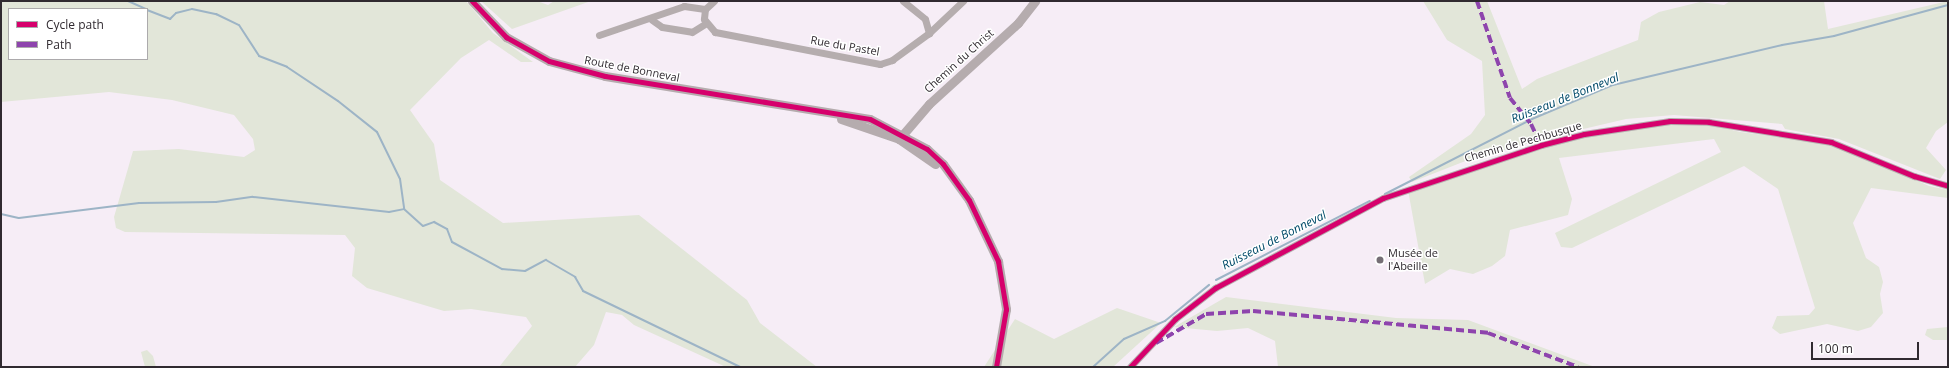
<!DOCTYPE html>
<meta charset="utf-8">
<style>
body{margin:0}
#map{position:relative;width:1949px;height:368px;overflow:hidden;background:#f6edf6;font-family:"Open Sans",sans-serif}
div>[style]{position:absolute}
.green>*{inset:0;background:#e2e6d9}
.stream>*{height:2px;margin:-1px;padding:0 1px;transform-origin:1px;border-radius:1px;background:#9db4c6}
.street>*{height:7px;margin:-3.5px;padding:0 3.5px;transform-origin:3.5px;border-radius:3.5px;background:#b5adae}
.secondary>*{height:9px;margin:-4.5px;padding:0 4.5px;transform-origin:4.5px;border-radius:4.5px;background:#b5acae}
.quiet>*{height:4px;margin-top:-2px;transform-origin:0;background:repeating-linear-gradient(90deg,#8e44ad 0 8px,transparent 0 12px)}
.cycleway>*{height:5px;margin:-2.5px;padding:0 2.5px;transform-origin:2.5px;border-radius:2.5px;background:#d6006c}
.dots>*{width:11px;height:11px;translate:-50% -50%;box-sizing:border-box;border:2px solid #fff;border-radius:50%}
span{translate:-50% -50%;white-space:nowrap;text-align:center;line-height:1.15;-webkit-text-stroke:3px #fff;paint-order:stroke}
.street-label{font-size:11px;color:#302a30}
.poi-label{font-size:11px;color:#302a30}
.left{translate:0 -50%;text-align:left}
.water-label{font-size:12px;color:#004a69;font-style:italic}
.frame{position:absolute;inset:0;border:2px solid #302a30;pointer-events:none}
.legend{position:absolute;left:8px;top:8px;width:140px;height:52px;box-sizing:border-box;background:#fff;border:1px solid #acaaac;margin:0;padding:5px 7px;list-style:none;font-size:12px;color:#302a30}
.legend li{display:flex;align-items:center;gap:8px;height:20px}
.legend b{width:20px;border:1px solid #acaaac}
.scale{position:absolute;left:1811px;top:342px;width:108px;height:18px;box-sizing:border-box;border:2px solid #302a30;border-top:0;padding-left:5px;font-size:12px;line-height:14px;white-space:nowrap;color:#302a30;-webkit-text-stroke:3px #fff;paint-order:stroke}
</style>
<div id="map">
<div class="green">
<div style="clip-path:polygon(evenodd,1px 1px,466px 1px,493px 33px,533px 62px,521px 62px,489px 40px,461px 58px,410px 110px,434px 144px,440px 180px,503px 223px,639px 215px,747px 300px,760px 323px,817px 367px,726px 367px,634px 325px,622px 315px,606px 312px,594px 345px,575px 367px,499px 367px,532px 326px,526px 317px,471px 309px,444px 311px,367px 288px,352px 276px,355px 248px,345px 235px,125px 232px,116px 228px,114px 217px,133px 151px,179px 149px,244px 157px,255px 150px,253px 139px,234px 115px,172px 100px,109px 92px,1px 102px,1px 1px,9px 9px,147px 9px,147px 59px,9px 59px,9px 9px)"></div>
<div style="clip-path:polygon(481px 1px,537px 1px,548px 5px,554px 1px,591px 1px,512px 29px)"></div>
<div style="clip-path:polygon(1423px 1px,1487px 1px,1522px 89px,1537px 79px,1638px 40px,1641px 22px,1659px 12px,1700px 2px,1724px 5px,1730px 1px,1824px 1px,1828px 29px,1948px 1px,1948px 122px,1936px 131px,1926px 148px,1946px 170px,1940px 179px,1839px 139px,1785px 129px,1782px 124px,1674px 115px,1626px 119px,1562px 134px,1468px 160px,1412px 182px,1409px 177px,1471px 134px,1485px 115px,1482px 61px,1447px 40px)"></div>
<div style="clip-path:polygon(1682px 124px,1708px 124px,1740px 132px,1820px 142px,1853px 152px,1929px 186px,1948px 190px,1948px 198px,1871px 188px,1853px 223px,1866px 258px,1879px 267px,1883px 282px,1880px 294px,1883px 313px,1871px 327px,1858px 331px,1827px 324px,1780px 334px,1772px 328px,1777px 316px,1809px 315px,1815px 308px,1778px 189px,1744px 166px,1572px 248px,1561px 247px,1555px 233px,1721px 152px,1714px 139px,1559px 158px,1572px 199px,1568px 215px,1510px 230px,1505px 256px,1492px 266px,1473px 274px,1450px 269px,1425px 284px,1408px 190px,1580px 137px,1628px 128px)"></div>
<div style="clip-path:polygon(1226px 297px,1396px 318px,1468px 320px,1595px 367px,1278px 367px,1275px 341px,1248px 328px,1217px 331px,1174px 327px)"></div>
<div style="clip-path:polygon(1117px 308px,1161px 323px,1113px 367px,984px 367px,1015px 319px,1054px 339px)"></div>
<div style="clip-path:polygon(1948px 327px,1948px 340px,1933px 340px,1925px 335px,1927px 329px)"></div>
<div style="clip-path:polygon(147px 350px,153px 356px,156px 367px,145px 367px,141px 352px)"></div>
</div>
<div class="stream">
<div style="left:128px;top:1px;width:20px;rotate:24deg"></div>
<div style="left:147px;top:10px;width:25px;rotate:21deg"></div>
<div style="left:170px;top:19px;width:8px;rotate:-45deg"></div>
<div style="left:176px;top:13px;width:16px;rotate:-14deg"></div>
<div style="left:192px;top:9px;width:25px;rotate:12deg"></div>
<div style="left:216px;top:14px;width:25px;rotate:26deg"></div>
<div style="left:239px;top:25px;width:37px;rotate:57deg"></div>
<div style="left:259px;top:56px;width:30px;rotate:21deg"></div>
<div style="left:287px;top:67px;width:61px;rotate:33.7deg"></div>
<div style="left:338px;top:101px;width:50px;rotate:38.5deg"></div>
<div style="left:377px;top:132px;width:52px;rotate:63.9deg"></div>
<div style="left:400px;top:179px;width:30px;rotate:82deg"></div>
<div style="left:404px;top:209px;width:25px;rotate:42deg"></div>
<div style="left:423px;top:226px;width:12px;rotate:-20deg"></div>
<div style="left:434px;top:222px;width:15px;rotate:28deg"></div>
<div style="left:447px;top:229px;width:14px;rotate:69deg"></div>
<div style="left:452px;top:242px;width:57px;rotate:28.4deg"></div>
<div style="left:502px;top:269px;width:23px;rotate:5deg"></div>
<div style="left:525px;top:271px;width:24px;rotate:-28deg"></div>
<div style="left:546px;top:260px;width:34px;rotate:30deg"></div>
<div style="left:575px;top:277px;width:16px;rotate:60deg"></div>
<div style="left:583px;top:291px;width:174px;rotate:25.8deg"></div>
<div style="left:1385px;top:194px;width:165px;rotate:-27deg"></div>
<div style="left:1532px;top:119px;width:88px;rotate:-22.8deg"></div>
<div style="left:1613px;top:85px;width:174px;rotate:-13.3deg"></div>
<div style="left:1782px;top:45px;width:53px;rotate:-9.8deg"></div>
<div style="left:1834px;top:36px;width:118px;rotate:-15.2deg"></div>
<div style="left:1px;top:214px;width:18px;rotate:13deg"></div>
<div style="left:19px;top:218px;width:121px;rotate:-7.1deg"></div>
<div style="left:139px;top:203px;width:77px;rotate:-0.7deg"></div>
<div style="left:216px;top:202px;width:37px;rotate:-8deg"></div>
<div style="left:253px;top:197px;width:137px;rotate:6.3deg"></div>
<div style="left:389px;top:212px;width:15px;rotate:-11deg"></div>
<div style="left:1216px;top:280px;width:173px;rotate:-27.2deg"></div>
<div style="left:1093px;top:367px;width:42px;rotate:-42.1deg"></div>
<div style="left:1124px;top:339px;width:45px;rotate:-23.7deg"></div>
<div style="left:1165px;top:321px;width:57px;rotate:-39.3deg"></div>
</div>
<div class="street">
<div style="left:714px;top:1px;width:12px;rotate:138deg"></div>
<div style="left:705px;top:9px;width:10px;rotate:96deg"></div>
<div style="left:704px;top:19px;width:17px;rotate:50deg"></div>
<div style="left:715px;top:32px;width:168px;rotate:11deg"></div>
<div style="left:880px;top:64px;width:13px;rotate:-18deg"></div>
<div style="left:892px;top:60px;width:46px;rotate:-36.1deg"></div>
<div style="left:929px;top:33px;width:47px;rotate:-43.3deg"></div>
<div style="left:903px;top:1px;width:28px;rotate:39deg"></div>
<div style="left:925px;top:19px;width:15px;rotate:74deg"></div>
<div style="left:652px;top:20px;width:12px;rotate:35deg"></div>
<div style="left:662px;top:27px;width:30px;rotate:9deg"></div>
<div style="left:692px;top:32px;width:15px;rotate:-32deg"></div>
<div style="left:599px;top:35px;width:90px;rotate:-18.8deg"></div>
<div style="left:684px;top:6px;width:21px;rotate:8deg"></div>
<div style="left:1130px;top:367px;width:66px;rotate:-46.8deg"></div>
<div style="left:1175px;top:319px;width:51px;rotate:-37.8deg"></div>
<div style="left:1215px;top:288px;width:191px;rotate:-28.2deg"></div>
<div style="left:1383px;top:198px;width:167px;rotate:-18.5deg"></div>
<div style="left:1541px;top:145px;width:44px;rotate:-14.3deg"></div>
<div style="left:1584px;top:134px;width:87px;rotate:-8.6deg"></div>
<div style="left:1670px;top:121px;width:39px;rotate:1deg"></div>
<div style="left:1709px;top:122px;width:124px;rotate:9.3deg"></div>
<div style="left:1831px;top:142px;width:90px;rotate:22.3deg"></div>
<div style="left:1914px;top:176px;width:35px;rotate:16deg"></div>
</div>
<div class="secondary">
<div style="left:472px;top:1px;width:50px;rotate:46.6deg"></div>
<div style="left:506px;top:37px;width:49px;rotate:29.2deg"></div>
<div style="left:549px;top:61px;width:58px;rotate:15deg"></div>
<div style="left:605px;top:76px;width:268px;rotate:9.2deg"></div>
<div style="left:870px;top:119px;width:64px;rotate:27.8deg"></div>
<div style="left:927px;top:149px;width:22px;rotate:43deg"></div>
<div style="left:943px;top:164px;width:44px;rotate:54.2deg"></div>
<div style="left:969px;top:200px;width:68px;rotate:64.6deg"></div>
<div style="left:998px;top:261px;width:49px;rotate:80.5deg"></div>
<div style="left:1006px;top:309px;width:59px;rotate:99.8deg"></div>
<div style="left:841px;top:119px;width:61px;rotate:19deg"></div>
<div style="left:899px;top:139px;width:44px;rotate:34.8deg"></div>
<div style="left:899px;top:139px;width:46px;rotate:-49.4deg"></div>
<div style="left:929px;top:104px;width:120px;rotate:-42.3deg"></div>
<div style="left:1018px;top:23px;width:28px;rotate:-52deg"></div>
</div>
<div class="quiet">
<div style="left:1477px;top:1px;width:102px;rotate:71.2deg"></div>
<div style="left:1510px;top:98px;width:33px;rotate:51deg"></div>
<div style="left:1531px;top:124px;width:23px;rotate:65deg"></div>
<div style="left:1156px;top:343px;width:58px;rotate:-30.1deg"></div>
<div style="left:1206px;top:314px;width:47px;rotate:-3.7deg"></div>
<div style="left:1253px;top:311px;width:236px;rotate:5.3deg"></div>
<div style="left:1488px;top:333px;width:96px;rotate:20.7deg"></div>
</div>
<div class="cycleway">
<div style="left:472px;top:1px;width:50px;rotate:46.6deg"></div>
<div style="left:506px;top:37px;width:49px;rotate:29.2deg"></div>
<div style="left:549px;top:61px;width:58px;rotate:15deg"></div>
<div style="left:605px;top:76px;width:268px;rotate:9.2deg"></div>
<div style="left:870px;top:119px;width:64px;rotate:27.8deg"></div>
<div style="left:927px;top:149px;width:22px;rotate:43deg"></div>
<div style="left:943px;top:164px;width:44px;rotate:54.2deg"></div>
<div style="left:969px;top:200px;width:68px;rotate:64.6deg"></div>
<div style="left:998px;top:261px;width:49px;rotate:80.5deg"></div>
<div style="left:1006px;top:309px;width:59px;rotate:99.8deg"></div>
<div style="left:1130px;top:367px;width:66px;rotate:-46.8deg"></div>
<div style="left:1175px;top:319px;width:51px;rotate:-37.8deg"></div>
<div style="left:1215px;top:288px;width:191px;rotate:-28.2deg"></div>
<div style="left:1383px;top:198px;width:167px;rotate:-18.5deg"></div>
<div style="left:1541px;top:145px;width:44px;rotate:-14.3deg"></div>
<div style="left:1584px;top:134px;width:87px;rotate:-8.6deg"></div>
<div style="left:1670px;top:121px;width:39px;rotate:1deg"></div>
<div style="left:1709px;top:122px;width:124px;rotate:9.3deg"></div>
<div style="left:1831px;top:142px;width:90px;rotate:22.3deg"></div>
<div style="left:1914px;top:176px;width:35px;rotate:16deg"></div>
</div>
<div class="dots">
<div style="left:1380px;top:260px;background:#756e75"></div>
</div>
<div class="street-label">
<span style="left:845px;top:46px;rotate:10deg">Rue du Pastel</span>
<span style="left:959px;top:61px;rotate:-42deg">Chemin du Christ</span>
<span style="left:632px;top:69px;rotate:11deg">Route de Bonneval</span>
<span style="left:1523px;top:142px;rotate:-16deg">Chemin de Pechbusque</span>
</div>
<div class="poi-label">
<span class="left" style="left:1388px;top:260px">Musée de<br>l'Abeille</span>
</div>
<div class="water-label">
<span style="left:1565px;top:98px;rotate:-22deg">Ruisseau de Bonneval</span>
<span style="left:1274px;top:240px;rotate:-27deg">Ruisseau de Bonneval</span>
</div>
<div class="frame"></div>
<ul class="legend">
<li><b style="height:5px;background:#d6006c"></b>Cycle path</li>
<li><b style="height:5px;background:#8e44ad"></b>Path</li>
</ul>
<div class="scale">100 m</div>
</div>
